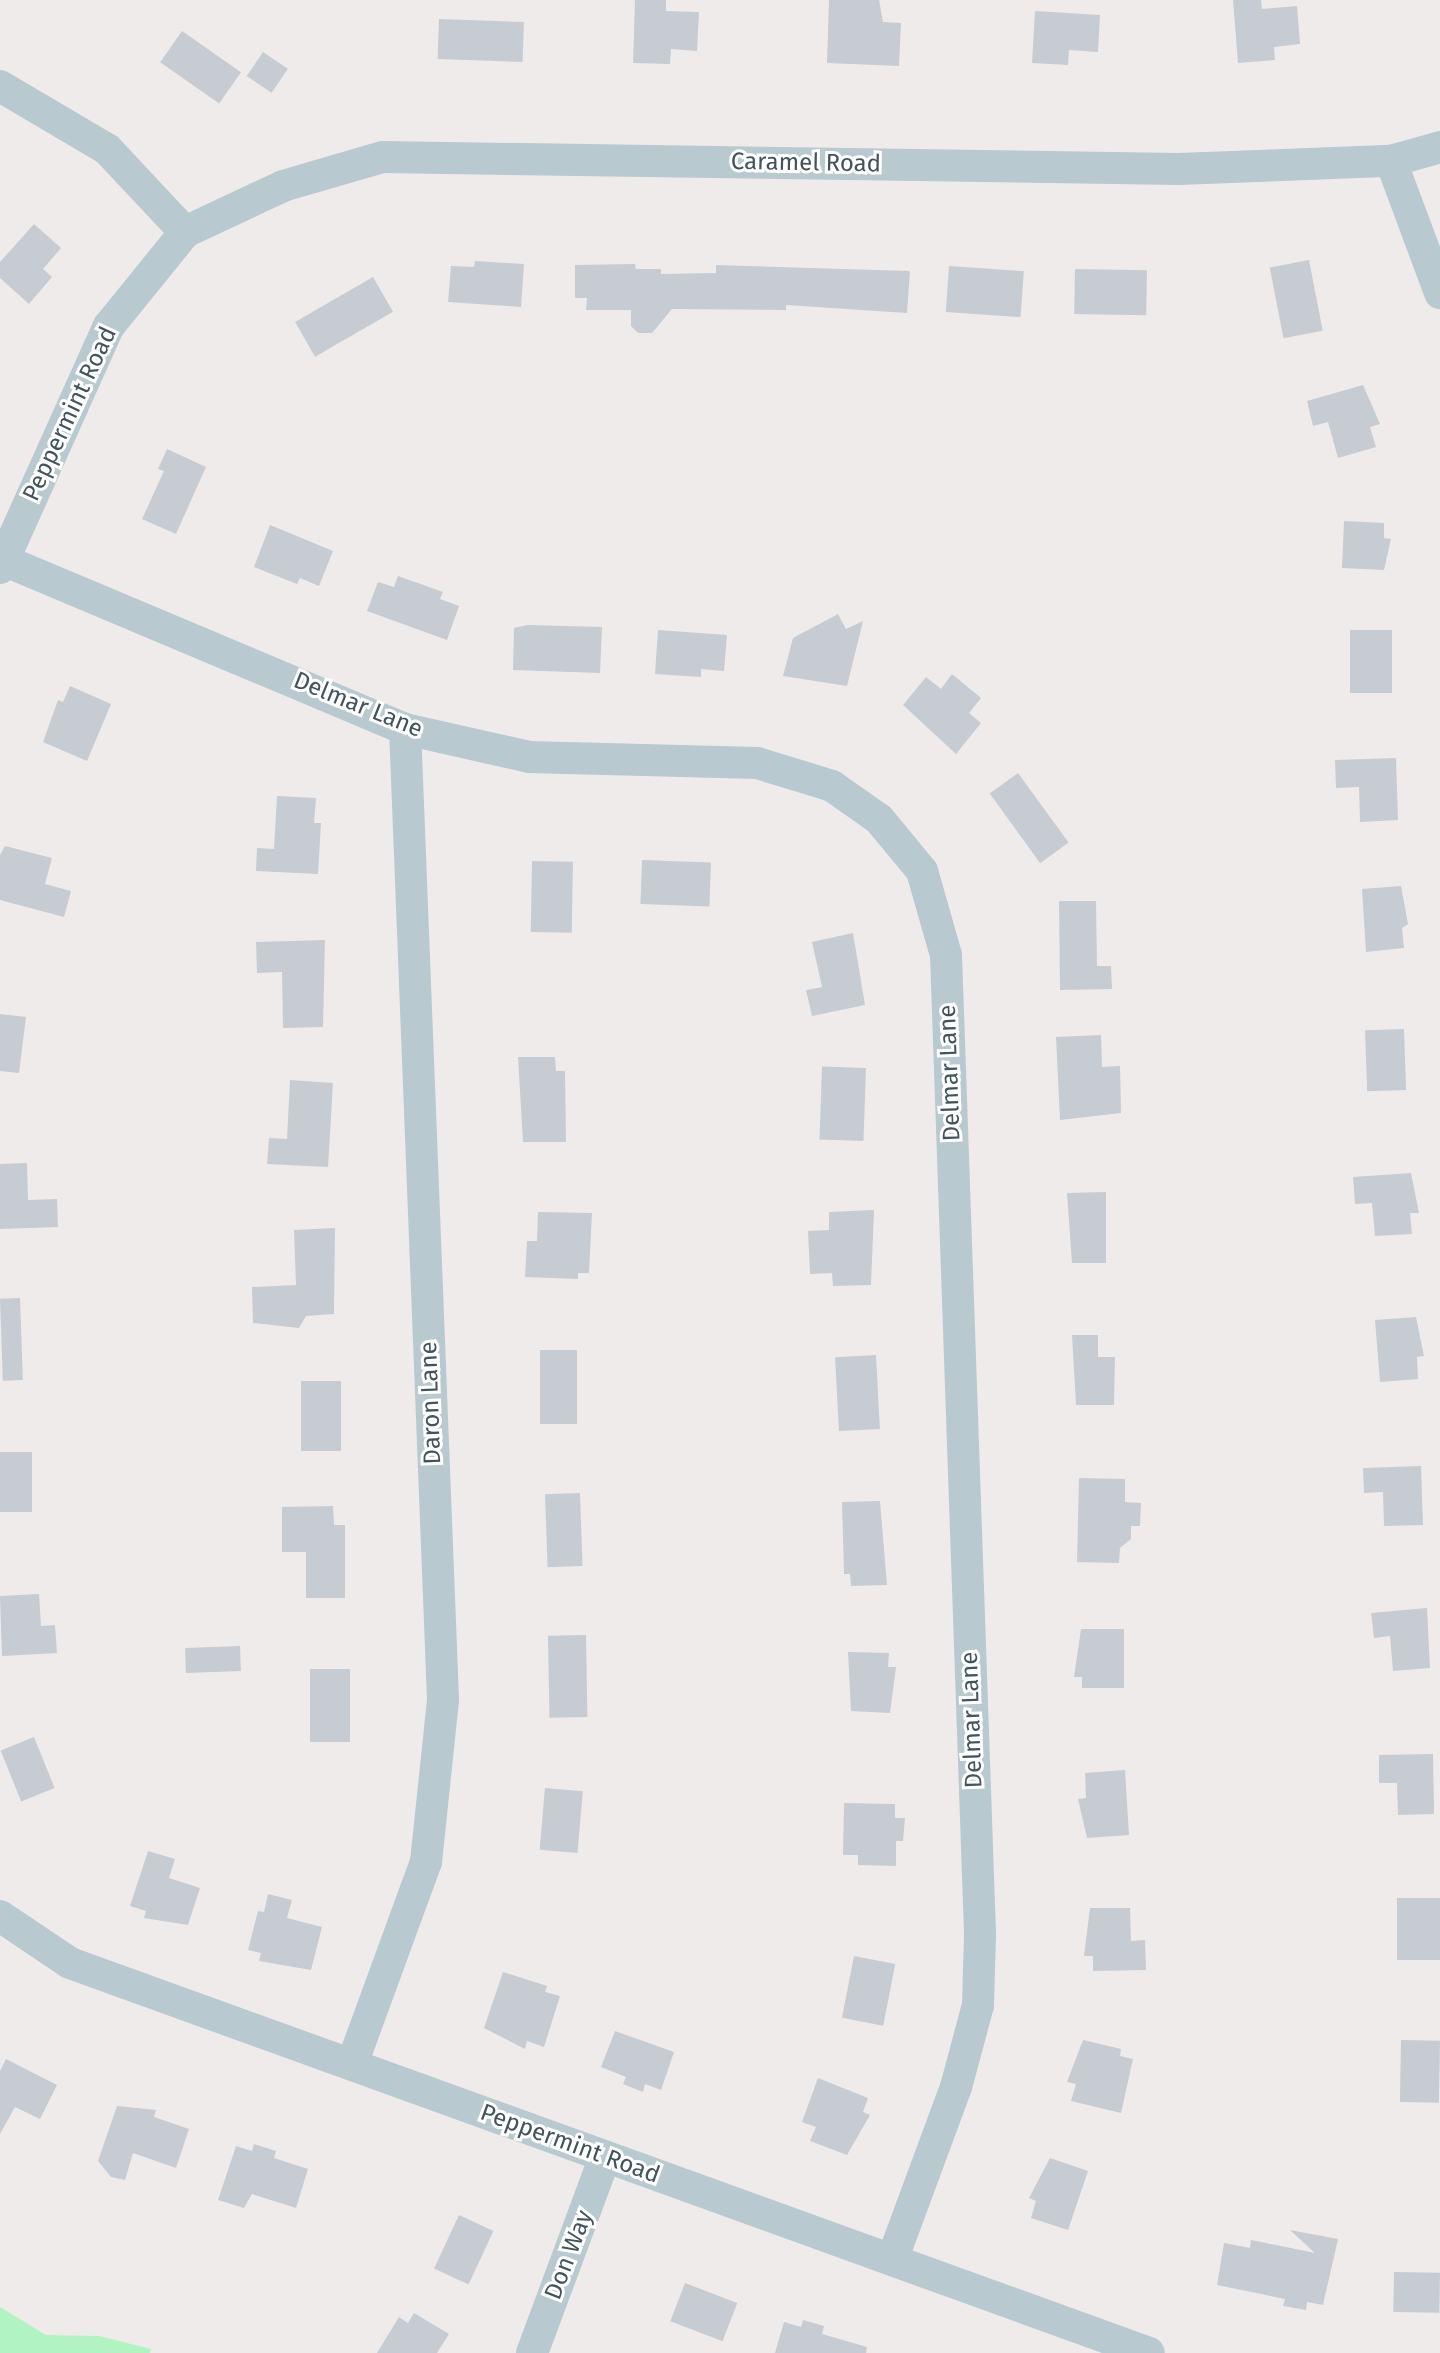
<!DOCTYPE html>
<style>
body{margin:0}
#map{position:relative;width:1440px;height:2353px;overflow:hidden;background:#efebeb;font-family:"Fira Sans",sans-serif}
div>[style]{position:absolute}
.green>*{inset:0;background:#b1f4c1}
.building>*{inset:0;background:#c6ccd1;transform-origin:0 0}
.minor>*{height:32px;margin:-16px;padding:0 16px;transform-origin:16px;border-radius:16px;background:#b9c9d0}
span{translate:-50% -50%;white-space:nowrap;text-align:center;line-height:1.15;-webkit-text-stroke:6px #fff;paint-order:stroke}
.street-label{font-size:24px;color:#41535b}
</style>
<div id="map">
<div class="green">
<div style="clip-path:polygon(0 2307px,46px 2335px,99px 2336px,151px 2349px,150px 2353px,0 2353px)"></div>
</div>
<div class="building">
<div style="clip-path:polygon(635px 0,666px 0,666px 11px,699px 12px,697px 51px,671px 49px,670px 64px,633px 63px)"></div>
<div style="clip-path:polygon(829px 0,879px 0,883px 22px,901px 23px,899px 66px,827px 63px)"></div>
<div style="clip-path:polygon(1233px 0,1261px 0,1262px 9px,1297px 6px,1300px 44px,1274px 47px,1275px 60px,1238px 63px)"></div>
<div style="clip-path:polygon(1035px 11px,1100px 15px,1098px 52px,1069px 50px,1068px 65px,1032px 63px)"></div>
<div style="left:439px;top:19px;width:85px;height:40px;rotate:2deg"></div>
<div style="left:182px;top:31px;width:72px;height:38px;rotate:35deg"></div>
<div style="left:263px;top:52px;width:30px;height:29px;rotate:34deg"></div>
<div style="clip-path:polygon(34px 224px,61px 248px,43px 269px,52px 277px,29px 304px,0 278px,0 262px)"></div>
<div style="left:1309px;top:260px;width:72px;height:40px;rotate:79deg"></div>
<div style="clip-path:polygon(475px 261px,524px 264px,521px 307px,448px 302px,451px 266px,474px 267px)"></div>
<div style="clip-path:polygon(635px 264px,636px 269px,661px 269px,661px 274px,716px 273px,716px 265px,910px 271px,907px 313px,786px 305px,786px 310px,672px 309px,652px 333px,638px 333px,631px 326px,631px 310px,586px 310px,587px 298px,575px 298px,575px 265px)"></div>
<div style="left:949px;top:266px;width:75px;height:46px;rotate:4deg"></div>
<div style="left:1075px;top:269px;width:72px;height:45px;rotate:1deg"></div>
<div style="left:373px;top:277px;width:40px;height:90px;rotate:60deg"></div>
<div style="clip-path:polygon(1363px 385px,1380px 424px,1370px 427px,1376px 447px,1338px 458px,1328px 422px,1313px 426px,1307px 401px)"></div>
<div style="clip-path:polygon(167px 449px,206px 467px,176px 534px,142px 519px,164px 471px,158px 469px)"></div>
<div style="clip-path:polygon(1344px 521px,1384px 523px,1384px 538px,1391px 539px,1384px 570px,1342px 568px)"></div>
<div style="clip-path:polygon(270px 525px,333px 551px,319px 586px,300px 578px,297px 584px,254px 567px)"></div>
<div style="clip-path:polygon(398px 576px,443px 592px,440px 599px,459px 606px,447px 640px,367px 611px,378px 582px,394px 587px)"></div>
<div style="clip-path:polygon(838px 614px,846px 629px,863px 621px,847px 686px,783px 676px,793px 638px)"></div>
<div style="clip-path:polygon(528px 625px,602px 627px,600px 673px,513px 670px,514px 628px)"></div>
<div style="clip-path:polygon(658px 630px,727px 635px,724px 671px,701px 669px,701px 677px,655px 674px)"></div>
<div style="left:1392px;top:630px;width:63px;height:42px;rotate:90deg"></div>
<div style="clip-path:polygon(952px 674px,981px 698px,969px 713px,981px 723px,956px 754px,903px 705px,926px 677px,941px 689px)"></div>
<div style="clip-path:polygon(70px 686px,111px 704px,87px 761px,43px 742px,58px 700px,63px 702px)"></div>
<div style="clip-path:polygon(1396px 758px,1398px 820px,1360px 822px,1359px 787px,1336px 788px,1335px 760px)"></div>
<div style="left:1018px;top:773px;width:86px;height:35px;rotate:54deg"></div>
<div style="clip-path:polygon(277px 796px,316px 798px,314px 823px,321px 823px,318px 874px,256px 871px,257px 848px,274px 849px)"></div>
<div style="clip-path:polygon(5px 846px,52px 858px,45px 884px,71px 891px,64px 917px,0 900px,0 855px)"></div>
<div style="left:642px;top:860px;width:69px;height:44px;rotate:2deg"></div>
<div style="left:532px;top:861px;width:41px;height:71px;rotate:1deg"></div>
<div style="clip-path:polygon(1401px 886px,1408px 924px,1402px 928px,1404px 948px,1366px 952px,1362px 889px)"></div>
<div style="clip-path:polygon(1059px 901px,1096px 901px,1097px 966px,1111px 966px,1112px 989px,1060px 990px)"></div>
<div style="clip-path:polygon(853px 933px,865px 1005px,812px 1016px,806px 990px,822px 987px,812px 942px)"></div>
<div style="clip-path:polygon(325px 940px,323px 1027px,283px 1028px,282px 972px,257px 973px,256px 942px)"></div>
<div style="clip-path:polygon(0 1014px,26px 1017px,19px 1073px,0 1071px)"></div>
<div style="left:1404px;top:1029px;width:61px;height:39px;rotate:88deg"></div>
<div style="clip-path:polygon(1101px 1035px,1102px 1067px,1120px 1066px,1121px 1113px,1060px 1120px,1056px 1037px)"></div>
<div style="clip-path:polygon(518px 1057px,555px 1057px,556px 1071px,565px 1071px,566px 1142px,523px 1142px)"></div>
<div style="left:866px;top:1068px;width:73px;height:44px;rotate:92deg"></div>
<div style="clip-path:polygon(290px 1080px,333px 1083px,328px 1167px,267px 1164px,269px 1138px,287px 1139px)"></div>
<div style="clip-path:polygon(27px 1163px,28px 1200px,57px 1199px,58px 1227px,0 1229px,0 1164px)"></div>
<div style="clip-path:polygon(1411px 1173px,1419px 1213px,1410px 1213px,1412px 1234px,1375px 1236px,1372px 1203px,1355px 1204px,1353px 1177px)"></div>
<div style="clip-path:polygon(1106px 1192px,1106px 1263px,1072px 1263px,1067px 1193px)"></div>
<div style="clip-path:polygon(874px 1210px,871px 1285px,833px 1286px,832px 1273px,810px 1274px,808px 1231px,829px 1230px,829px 1212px)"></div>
<div style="clip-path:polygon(538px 1212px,592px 1213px,589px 1273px,578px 1273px,578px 1279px,525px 1277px,527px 1241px,537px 1241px)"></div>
<div style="clip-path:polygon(335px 1228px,334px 1314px,306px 1316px,299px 1328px,253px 1323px,252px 1287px,296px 1285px,294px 1230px)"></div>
<div style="left:20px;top:1298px;width:82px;height:20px;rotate:88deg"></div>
<div style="clip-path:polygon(1416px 1317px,1424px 1356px,1417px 1357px,1418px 1379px,1380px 1382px,1375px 1320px)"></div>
<div style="clip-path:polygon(1072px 1335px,1098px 1335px,1098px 1357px,1115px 1357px,1114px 1405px,1076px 1405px)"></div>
<div style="left:540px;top:1350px;width:37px;height:74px"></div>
<div style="left:876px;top:1355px;width:74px;height:41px;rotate:87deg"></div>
<div style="left:301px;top:1381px;width:40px;height:70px"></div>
<div style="left:0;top:1452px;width:32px;height:60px"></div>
<div style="clip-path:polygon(1421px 1466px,1423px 1525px,1384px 1526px,1383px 1492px,1364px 1493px,1363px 1468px)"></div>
<div style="clip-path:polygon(1079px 1478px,1125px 1479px,1125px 1502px,1141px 1503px,1140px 1526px,1131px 1526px,1131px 1539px,1120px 1548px,1119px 1563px,1077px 1562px)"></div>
<div style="left:580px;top:1493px;width:73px;height:35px;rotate:88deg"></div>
<div style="clip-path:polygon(880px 1501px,887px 1585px,851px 1586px,850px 1574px,844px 1574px,842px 1502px)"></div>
<div style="clip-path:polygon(333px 1506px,334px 1525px,345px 1525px,345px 1598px,306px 1598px,306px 1552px,282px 1552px,282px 1507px)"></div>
<div style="clip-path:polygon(39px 1594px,41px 1626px,55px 1625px,57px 1653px,2px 1656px,0 1596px)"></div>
<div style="clip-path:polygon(1427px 1608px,1430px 1668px,1393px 1671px,1390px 1636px,1374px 1638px,1371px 1613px)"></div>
<div style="clip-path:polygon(1081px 1629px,1124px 1629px,1124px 1688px,1082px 1688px,1082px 1677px,1074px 1677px)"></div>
<div style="left:586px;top:1635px;width:82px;height:38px;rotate:89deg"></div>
<div style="left:240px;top:1646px;width:25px;height:55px;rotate:88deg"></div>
<div style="clip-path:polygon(848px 1652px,889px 1653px,888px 1667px,896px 1667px,890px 1713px,851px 1711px)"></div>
<div style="left:350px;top:1669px;width:73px;height:40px;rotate:90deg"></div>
<div style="left:34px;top:1737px;width:55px;height:36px;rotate:68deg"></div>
<div style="clip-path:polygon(1433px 1754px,1434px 1814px,1398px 1815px,1397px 1783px,1379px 1783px,1379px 1755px)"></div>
<div style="clip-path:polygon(1125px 1770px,1129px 1835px,1087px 1838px,1078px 1799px,1086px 1798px,1085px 1773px)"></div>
<div style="left:545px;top:1788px;width:38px;height:62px;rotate:5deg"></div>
<div style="clip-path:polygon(844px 1803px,895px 1804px,895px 1818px,905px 1818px,903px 1841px,896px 1841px,896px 1866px,858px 1865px,858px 1855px,843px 1855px)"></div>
<div style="clip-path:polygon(148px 1851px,175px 1859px,169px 1878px,200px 1888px,188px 1925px,144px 1918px,146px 1911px,130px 1906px)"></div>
<div style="clip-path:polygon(268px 1894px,292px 1900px,287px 1918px,322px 1927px,311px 1970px,259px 1961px,261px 1953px,248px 1950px,258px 1911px,264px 1912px)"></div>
<div style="left:1397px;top:1898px;width:43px;height:62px"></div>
<div style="clip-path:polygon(1090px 1908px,1130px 1908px,1131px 1941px,1145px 1940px,1146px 1970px,1093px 1971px,1093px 1956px,1084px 1956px)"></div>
<div style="left:854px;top:1956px;width:42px;height:63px;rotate:11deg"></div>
<div style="clip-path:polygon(503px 1972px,547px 1986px,545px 1992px,560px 1996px,544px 2047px,527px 2041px,525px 2049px,484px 2028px)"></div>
<div style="clip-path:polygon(615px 2031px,674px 2052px,661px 2090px,645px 2084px,643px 2092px,623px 2084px,626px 2077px,601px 2067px)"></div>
<div style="clip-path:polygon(1083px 2040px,1121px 2049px,1120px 2056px,1133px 2059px,1121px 2113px,1071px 2101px,1076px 2084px,1067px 2082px)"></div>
<div style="left:1401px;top:2040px;width:39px;height:62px;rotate:1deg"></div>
<div style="clip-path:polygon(6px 2059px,57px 2085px,40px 2119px,15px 2107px,0 2134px,0 2071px)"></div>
<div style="clip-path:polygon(818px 2078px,868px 2098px,863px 2112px,870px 2115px,847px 2155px,810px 2141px,816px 2127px,802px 2122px)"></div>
<div style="clip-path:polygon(117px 2106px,156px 2110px,154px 2117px,189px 2129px,176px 2168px,133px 2153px,125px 2180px,111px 2177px,98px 2161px)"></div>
<div style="clip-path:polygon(254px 2144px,276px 2151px,274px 2158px,308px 2169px,296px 2208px,252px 2194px,244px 2208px,218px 2200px,236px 2146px,252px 2151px)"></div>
<div style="clip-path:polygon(1050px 2158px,1088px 2171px,1068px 2230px,1031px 2218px,1036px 2201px,1029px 2198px)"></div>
<div style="left:459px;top:2215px;width:38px;height:59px;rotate:25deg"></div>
<div style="clip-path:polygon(1290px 2230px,1338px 2239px,1323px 2305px,1307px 2302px,1306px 2310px,1283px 2306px,1285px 2299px,1217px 2285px,1224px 2243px,1250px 2248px,1251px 2240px,1315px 2253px)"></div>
<div style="left:1394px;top:2272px;width:46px;height:40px;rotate:1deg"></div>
<div style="left:685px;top:2283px;width:56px;height:41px;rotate:21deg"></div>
<div style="clip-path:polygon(414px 2313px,449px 2334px,437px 2353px,377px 2353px,399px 2317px,408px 2323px)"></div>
<div style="clip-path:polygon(803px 2320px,824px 2326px,822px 2334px,867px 2347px,866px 2353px,775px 2353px,784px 2322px,801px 2327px)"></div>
</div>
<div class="minor">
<div style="left:0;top:86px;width:124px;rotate:30.5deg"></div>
<div style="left:107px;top:149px;width:114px;rotate:46.8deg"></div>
<div style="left:1391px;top:161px;width:141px;rotate:69.6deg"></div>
<div style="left:3px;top:560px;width:436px;rotate:22.8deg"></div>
<div style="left:405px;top:729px;width:127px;rotate:12.7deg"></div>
<div style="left:529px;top:757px;width:228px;rotate:1.5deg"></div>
<div style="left:757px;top:763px;width:78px;rotate:17deg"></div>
<div style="left:832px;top:786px;width:57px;rotate:35.1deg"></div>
<div style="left:879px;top:819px;width:67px;rotate:50.4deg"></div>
<div style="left:922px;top:871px;width:87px;rotate:74.1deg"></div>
<div style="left:946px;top:955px;width:980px;rotate:88.01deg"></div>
<div style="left:980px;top:1934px;width:71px;rotate:91.6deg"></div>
<div style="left:978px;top:2005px;width:85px;rotate:105deg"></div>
<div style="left:956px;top:2087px;width:181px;rotate:110.3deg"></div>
<div style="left:0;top:568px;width:265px;rotate:-65.8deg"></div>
<div style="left:109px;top:326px;width:121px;rotate:-51deg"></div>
<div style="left:185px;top:232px;width:108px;rotate:-25.1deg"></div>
<div style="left:283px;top:186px;width:104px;rotate:-16.2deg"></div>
<div style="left:383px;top:157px;width:795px;rotate:0.86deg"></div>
<div style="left:1178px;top:169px;width:213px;rotate:-2.2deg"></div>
<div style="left:1391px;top:161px;width:51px;rotate:-15.9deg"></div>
<div style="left:0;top:1916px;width:84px;rotate:33.9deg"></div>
<div style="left:70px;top:1963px;width:1147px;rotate:19.87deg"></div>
<div style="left:352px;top:2064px;width:215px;rotate:-69.9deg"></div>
<div style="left:426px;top:1862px;width:164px;rotate:-84deg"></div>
<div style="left:443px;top:1699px;width:971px;rotate:-92.24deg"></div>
<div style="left:532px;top:2353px;width:209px;rotate:-69.6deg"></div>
</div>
<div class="street-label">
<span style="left:806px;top:163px;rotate:1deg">Caramel Road</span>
<span style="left:70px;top:414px;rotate:-65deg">Peppermint Road</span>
<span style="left:358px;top:705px;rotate:22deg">Delmar Lane</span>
<span style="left:950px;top:1073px;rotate:-92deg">Delmar Lane</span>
<span style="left:431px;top:1403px;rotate:-92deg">Daron Lane</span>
<span style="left:972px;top:1720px;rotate:-92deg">Delmar Lane</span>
<span style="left:570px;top:2144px;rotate:20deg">Peppermint Road</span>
<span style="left:569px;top:2255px;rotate:-69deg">Don Way</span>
</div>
</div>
